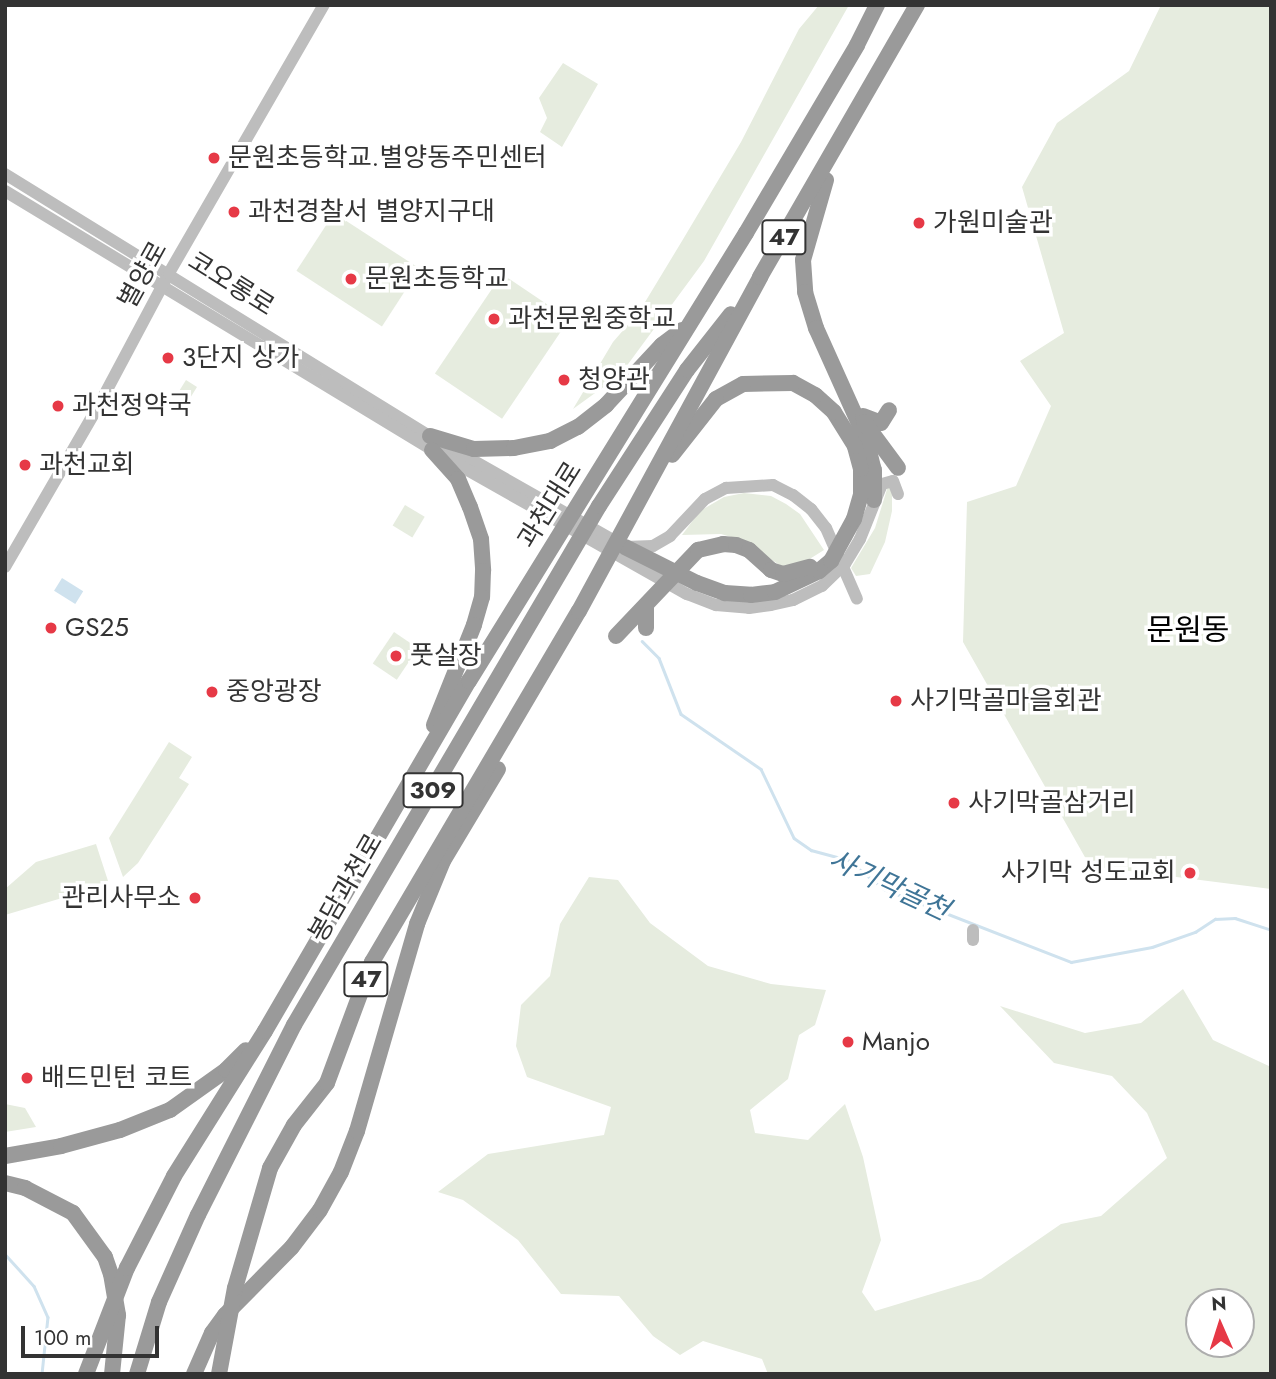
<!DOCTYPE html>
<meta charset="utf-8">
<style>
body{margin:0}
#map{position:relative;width:1276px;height:1379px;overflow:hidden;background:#fff;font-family:Jost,"Noto Sans KR",sans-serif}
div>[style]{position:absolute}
.green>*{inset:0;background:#e6ecdf;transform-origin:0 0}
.water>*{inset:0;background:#cfe2ee;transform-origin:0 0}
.stream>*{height:2.5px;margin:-1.25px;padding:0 1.25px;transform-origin:1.25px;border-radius:1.25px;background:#cfe2ee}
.secondary>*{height:12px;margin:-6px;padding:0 6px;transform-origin:6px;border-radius:6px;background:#bdbdbd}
.highway>*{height:16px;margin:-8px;padding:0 8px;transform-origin:8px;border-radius:8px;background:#9a9a9a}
.dots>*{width:19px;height:19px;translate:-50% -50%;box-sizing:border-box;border:4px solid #fff;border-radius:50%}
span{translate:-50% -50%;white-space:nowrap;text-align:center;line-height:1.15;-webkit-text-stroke:7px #fff;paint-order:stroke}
.shield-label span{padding:2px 5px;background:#fff;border:2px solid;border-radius:5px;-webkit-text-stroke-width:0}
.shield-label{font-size:24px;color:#333;font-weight:700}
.poi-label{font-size:26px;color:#333}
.left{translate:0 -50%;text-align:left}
.right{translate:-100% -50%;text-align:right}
.street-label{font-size:26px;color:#333}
.water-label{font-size:28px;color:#3f7597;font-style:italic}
.quarter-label{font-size:30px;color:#000}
.frame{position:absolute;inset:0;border:7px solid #333;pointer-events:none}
.north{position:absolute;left:1185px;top:1288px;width:70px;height:70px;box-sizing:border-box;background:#fff;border:2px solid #adadad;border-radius:50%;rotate:357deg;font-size:19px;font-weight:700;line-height:28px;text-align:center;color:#333}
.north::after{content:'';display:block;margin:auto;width:24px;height:32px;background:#e63946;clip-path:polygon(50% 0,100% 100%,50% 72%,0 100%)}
.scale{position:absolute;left:21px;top:1326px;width:138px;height:32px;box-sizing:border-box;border:4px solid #333;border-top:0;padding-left:9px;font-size:21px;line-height:24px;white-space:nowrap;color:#333;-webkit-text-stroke:5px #fff;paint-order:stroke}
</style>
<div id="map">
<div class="green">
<div style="clip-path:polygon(819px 5px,849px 5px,704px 261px,620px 375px,573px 409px,613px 342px,639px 312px,682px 241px,741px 142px,799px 29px)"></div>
<div style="clip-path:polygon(1161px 5px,1271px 5px,1271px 889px,1090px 866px,963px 642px,967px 502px,1016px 486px,1051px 406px,1020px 361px,1064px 333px,1022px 187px,1057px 123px,1129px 71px)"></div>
<div style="clip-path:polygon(563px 63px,598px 84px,562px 147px,540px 132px,547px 118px,539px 98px)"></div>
<div style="left:334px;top:213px;width:102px;height:69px;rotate:33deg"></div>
<div style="left:502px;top:274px;width:81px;height:120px;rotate:34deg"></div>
<div style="left:186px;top:380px;width:13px;height:27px;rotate:32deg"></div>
<div style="clip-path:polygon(888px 486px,892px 486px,892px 511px,885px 542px,870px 574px,856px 576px,851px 568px,875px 528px)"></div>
<div style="clip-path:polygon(744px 493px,771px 496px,786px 504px,800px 514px,824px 550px,808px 560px,783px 567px,738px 539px,721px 534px,682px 535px,700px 511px,724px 497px)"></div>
<div style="left:405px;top:505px;width:23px;height:24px;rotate:31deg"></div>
<div style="left:394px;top:632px;width:29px;height:38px;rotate:34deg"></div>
<div style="clip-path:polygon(169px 742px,192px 757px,179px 778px,189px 784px,138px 863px,123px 877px,109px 838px)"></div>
<div style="clip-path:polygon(96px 844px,109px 884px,5px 915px,5px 889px,36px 862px)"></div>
<div style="clip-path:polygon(evenodd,589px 877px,618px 880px,650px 923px,708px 966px,771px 984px,826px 990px,815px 1025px,799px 1035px,788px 1079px,750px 1110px,755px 1133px,808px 1140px,845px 1104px,863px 1157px,881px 1240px,862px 1292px,875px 1311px,981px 1279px,1061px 1224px,1101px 1216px,1167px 1158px,1147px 1113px,1112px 1076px,1054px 1063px,1000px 1006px,1085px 1033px,1141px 1023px,1183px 989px,1213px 1040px,1271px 1067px,1271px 1374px,768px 1374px,762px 1359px,703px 1341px,680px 1355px,653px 1336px,619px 1296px,561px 1294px,518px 1240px,463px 1200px,438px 1192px,488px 1154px,604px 1135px,611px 1107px,527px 1077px,516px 1046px,521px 1005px,550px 976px,560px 924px,589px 877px,1199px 1302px,1241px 1302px,1241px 1344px,1199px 1344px,1199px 1302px)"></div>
<div style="clip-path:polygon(5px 1104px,25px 1108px,36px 1127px,5px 1132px)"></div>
</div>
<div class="water">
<div style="left:62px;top:578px;width:25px;height:15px;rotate:32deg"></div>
</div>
<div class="stream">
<div style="left:642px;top:641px;width:24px;rotate:45deg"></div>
<div style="left:659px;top:658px;width:60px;rotate:68.6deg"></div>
<div style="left:681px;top:714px;width:97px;rotate:34.5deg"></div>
<div style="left:761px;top:769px;width:76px;rotate:64.4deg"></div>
<div style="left:794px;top:838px;width:21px;rotate:35deg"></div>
<div style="left:811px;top:850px;width:38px;rotate:15deg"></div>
<div style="left:848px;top:860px;width:46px;rotate:38.9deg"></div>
<div style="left:884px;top:889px;width:201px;rotate:21.3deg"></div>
<div style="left:1071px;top:962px;width:82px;rotate:-10.5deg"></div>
<div style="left:1152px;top:947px;width:46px;rotate:-19.2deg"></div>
<div style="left:1195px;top:932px;width:24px;rotate:-33deg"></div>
<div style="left:1215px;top:919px;width:20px;rotate:-3deg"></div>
<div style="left:1235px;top:918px;width:38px;rotate:18deg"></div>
<div style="left:5px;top:1254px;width:43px;rotate:47.8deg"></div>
<div style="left:34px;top:1286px;width:34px;rotate:66deg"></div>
<div style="left:48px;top:1317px;width:57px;rotate:96deg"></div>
</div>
<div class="secondary">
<div style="left:5px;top:174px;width:499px;rotate:31.7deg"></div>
<div style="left:430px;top:436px;width:224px;rotate:29.6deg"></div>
<div style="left:625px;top:547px;width:28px;rotate:-2deg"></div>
<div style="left:653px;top:546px;width:20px;rotate:-30deg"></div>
<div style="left:670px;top:536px;width:51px;rotate:-46.6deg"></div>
<div style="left:705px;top:499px;width:24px;rotate:-28deg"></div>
<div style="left:726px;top:488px;width:47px;rotate:-3.7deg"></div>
<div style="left:773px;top:485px;width:22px;rotate:27deg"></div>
<div style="left:793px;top:495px;width:23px;rotate:38deg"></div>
<div style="left:811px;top:509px;width:24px;rotate:52deg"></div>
<div style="left:826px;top:528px;width:77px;rotate:66.4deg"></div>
<div style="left:5px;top:191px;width:499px;rotate:31.2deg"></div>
<div style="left:432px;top:450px;width:293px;rotate:29.5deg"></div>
<div style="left:687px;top:594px;width:31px;rotate:21deg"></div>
<div style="left:716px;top:605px;width:33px;rotate:5deg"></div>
<div style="left:749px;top:608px;width:22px;rotate:-8deg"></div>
<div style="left:771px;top:605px;width:23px;rotate:-13deg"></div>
<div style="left:793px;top:600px;width:32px;rotate:-26deg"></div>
<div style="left:822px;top:586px;width:32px;rotate:-44deg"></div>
<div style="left:845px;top:564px;width:29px;rotate:-59deg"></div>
<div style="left:860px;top:539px;width:59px;rotate:-68.2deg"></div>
<div style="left:882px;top:484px;width:11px;rotate:-15deg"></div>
<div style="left:893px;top:481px;width:14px;rotate:69deg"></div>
<div style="left:5px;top:567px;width:190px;rotate:-59.9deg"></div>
<div style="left:100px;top:403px;width:147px;rotate:-62deg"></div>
<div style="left:169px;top:273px;width:310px;rotate:-60deg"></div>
<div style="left:973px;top:940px;width:10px;rotate:-90deg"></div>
</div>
<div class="highway">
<div style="left:826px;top:180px;width:83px;rotate:106deg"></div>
<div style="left:803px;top:260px;width:32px;rotate:86deg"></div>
<div style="left:805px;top:292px;width:38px;rotate:73deg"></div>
<div style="left:816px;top:328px;width:122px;rotate:65.8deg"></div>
<div style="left:866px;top:439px;width:32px;rotate:76deg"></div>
<div style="left:874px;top:470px;width:30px;rotate:90deg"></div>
<div style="left:863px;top:416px;width:19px;rotate:21deg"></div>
<div style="left:881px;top:423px;width:15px;rotate:-58deg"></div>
<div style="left:864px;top:422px;width:57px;rotate:53.5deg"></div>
<div style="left:430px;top:436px;width:46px;rotate:16.5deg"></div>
<div style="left:474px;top:449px;width:40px;rotate:-1.4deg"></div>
<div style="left:514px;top:448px;width:37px;rotate:-11deg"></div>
<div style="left:550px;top:441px;width:31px;rotate:-27deg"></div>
<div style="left:578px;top:427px;width:36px;rotate:-38deg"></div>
<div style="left:606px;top:405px;width:82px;rotate:-47deg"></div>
<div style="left:662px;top:345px;width:25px;rotate:-37deg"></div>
<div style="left:432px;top:450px;width:39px;rotate:48deg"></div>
<div style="left:458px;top:479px;width:30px;rotate:67deg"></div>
<div style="left:470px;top:507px;width:34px;rotate:71deg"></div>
<div style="left:481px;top:539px;width:32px;rotate:86deg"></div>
<div style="left:483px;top:571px;width:26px;rotate:92deg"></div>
<div style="left:482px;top:597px;width:29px;rotate:106deg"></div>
<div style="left:474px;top:625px;width:108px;rotate:111.8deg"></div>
<div style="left:625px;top:547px;width:80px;rotate:26.6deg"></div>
<div style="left:697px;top:583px;width:30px;rotate:20deg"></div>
<div style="left:725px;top:593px;width:26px;rotate:4deg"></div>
<div style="left:751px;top:595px;width:24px;rotate:-7deg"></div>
<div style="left:775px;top:592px;width:49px;rotate:-25.5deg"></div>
<div style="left:819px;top:571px;width:16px;rotate:-40deg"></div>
<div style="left:831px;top:561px;width:48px;rotate:-61.3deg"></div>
<div style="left:854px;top:519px;width:25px;rotate:-74deg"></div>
<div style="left:861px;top:495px;width:26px;rotate:-90deg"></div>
<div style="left:861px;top:469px;width:24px;rotate:-105deg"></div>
<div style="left:855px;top:446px;width:40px;rotate:-122deg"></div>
<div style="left:834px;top:412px;width:25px;rotate:-138deg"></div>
<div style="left:815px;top:395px;width:25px;rotate:-151deg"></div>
<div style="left:793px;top:383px;width:50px;rotate:178.9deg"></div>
<div style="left:743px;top:384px;width:31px;rotate:151deg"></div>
<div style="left:716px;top:399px;width:71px;rotate:128.2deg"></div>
<div style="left:646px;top:628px;width:22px;rotate:-90deg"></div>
<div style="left:616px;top:636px;width:119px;rotate:-46.4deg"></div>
<div style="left:698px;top:550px;width:26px;rotate:-13deg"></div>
<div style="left:723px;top:544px;width:13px;rotate:4deg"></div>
<div style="left:736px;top:545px;width:14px;rotate:21deg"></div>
<div style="left:749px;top:550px;width:30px;rotate:42deg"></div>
<div style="left:771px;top:570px;width:13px;rotate:18deg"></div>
<div style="left:783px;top:574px;width:28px;rotate:-15deg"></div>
<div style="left:5px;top:1156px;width:57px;rotate:-10.1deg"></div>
<div style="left:61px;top:1146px;width:61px;rotate:-15.2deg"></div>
<div style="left:120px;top:1130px;width:54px;rotate:-21.8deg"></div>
<div style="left:170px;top:1110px;width:69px;rotate:-35.5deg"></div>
<div style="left:226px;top:1070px;width:28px;rotate:-45deg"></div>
<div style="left:5px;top:1183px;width:21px;rotate:14deg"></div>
<div style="left:25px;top:1188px;width:54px;rotate:27.5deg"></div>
<div style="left:73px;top:1213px;width:54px;rotate:54deg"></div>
<div style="left:105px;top:1257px;width:18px;rotate:71deg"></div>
<div style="left:111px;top:1274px;width:42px;rotate:80.3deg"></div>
<div style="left:118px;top:1315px;width:59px;rotate:95.8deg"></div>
<div style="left:86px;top:1374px;width:114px;rotate:-68.9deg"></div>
<div style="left:127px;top:1268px;width:103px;rotate:-62.9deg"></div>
<div style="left:174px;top:1176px;width:171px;rotate:-57.9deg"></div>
<div style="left:265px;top:1031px;width:405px;rotate:-59.8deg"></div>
<div style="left:469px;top:681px;width:527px;rotate:-58.27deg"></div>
<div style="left:746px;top:233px;width:218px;rotate:-59.4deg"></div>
<div style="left:857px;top:45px;width:45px;rotate:-63.4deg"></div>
<div style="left:137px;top:1374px;width:75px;rotate:-73deg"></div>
<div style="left:159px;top:1302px;width:95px;rotate:-65.9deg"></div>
<div style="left:198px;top:1215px;width:213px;rotate:-63.2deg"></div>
<div style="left:294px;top:1025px;width:602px;rotate:-59.56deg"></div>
<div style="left:599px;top:506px;width:162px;rotate:-57.1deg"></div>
<div style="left:687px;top:370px;width:71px;rotate:-51.8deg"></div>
<div style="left:194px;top:1374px;width:45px;rotate:-66.3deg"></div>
<div style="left:212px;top:1333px;width:22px;rotate:-54deg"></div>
<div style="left:225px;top:1315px;width:95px;rotate:-45.4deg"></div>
<div style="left:292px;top:1247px;width:46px;rotate:-52.9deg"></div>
<div style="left:320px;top:1210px;width:43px;rotate:-61.1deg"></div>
<div style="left:341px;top:1172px;width:44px;rotate:-68.7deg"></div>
<div style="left:357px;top:1131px;width:216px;rotate:-73.8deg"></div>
<div style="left:417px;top:924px;width:68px;rotate:-67.6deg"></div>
<div style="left:443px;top:861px;width:107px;rotate:-59.1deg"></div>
<div style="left:219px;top:1374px;width:87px;rotate:-79.5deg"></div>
<div style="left:235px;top:1288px;width:125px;rotate:-73.7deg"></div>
<div style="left:270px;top:1168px;width:49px;rotate:-60.8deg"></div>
<div style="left:294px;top:1125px;width:53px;rotate:-51.8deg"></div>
<div style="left:327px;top:1083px;width:129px;rotate:-69.6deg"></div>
<div style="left:372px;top:962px;width:407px;rotate:-59.5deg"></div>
<div style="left:579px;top:611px;width:380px;rotate:-61.5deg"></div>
<div style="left:760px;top:277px;width:314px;rotate:-60deg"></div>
</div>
<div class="dots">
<div style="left:214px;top:158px;background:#e63946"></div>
<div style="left:234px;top:212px;background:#e63946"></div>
<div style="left:919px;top:223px;background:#e63946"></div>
<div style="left:351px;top:279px;background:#e63946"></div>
<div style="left:494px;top:319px;background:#e63946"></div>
<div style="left:168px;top:358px;background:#e63946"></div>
<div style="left:564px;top:380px;background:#e63946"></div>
<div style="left:58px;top:406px;background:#e63946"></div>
<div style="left:25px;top:465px;background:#e63946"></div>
<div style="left:51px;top:628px;background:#e63946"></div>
<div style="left:396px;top:656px;background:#e63946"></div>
<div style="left:212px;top:692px;background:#e63946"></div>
<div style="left:896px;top:701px;background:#e63946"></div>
<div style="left:954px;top:803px;background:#e63946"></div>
<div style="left:1190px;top:873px;background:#e63946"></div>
<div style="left:195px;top:898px;background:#e63946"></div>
<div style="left:848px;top:1042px;background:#e63946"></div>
<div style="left:27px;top:1078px;background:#e63946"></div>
</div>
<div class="shield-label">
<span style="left:784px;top:237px">47</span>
<span style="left:433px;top:790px">309</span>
<span style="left:366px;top:979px">47</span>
</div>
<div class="poi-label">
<span class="left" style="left:228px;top:158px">문원초등학교.별양동주민센터</span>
<span class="left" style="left:248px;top:212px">과천경찰서 별양지구대</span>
<span class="left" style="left:933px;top:223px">가원미술관</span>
<span class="left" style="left:365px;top:279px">문원초등학교</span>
<span class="left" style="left:508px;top:319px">과천문원중학교</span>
<span class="left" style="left:182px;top:358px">3단지 상가</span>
<span class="left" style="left:578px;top:380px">청양관</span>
<span class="left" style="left:72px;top:406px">과천정약국</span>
<span class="left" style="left:39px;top:465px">과천교회</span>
<span class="left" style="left:65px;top:628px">GS25</span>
<span class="left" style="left:410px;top:656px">풋살장</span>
<span class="left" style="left:226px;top:692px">중앙광장</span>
<span class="left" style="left:910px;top:701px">사기막골마을회관</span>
<span class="left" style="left:968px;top:803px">사기막골삼거리</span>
<span class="right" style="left:1176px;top:873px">사기막 성도교회</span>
<span class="right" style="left:181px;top:898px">관리사무소</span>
<span class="left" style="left:862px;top:1042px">Manjo</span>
<span class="left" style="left:41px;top:1078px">배드민턴 코트</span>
</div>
<div class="street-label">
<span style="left:143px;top:275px;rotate:-61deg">별양로</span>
<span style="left:231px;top:284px;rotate:32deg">코오롱로</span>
<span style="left:550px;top:505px;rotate:-58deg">과천대로</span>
<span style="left:346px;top:888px;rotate:-60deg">봉담과천로</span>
</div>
<div class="water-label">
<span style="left:889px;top:885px;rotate:25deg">사기막골천</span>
</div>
<div class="quarter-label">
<span style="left:1188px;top:630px">문원동</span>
</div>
<div class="frame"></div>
<div class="north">N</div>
<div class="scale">100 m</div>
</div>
